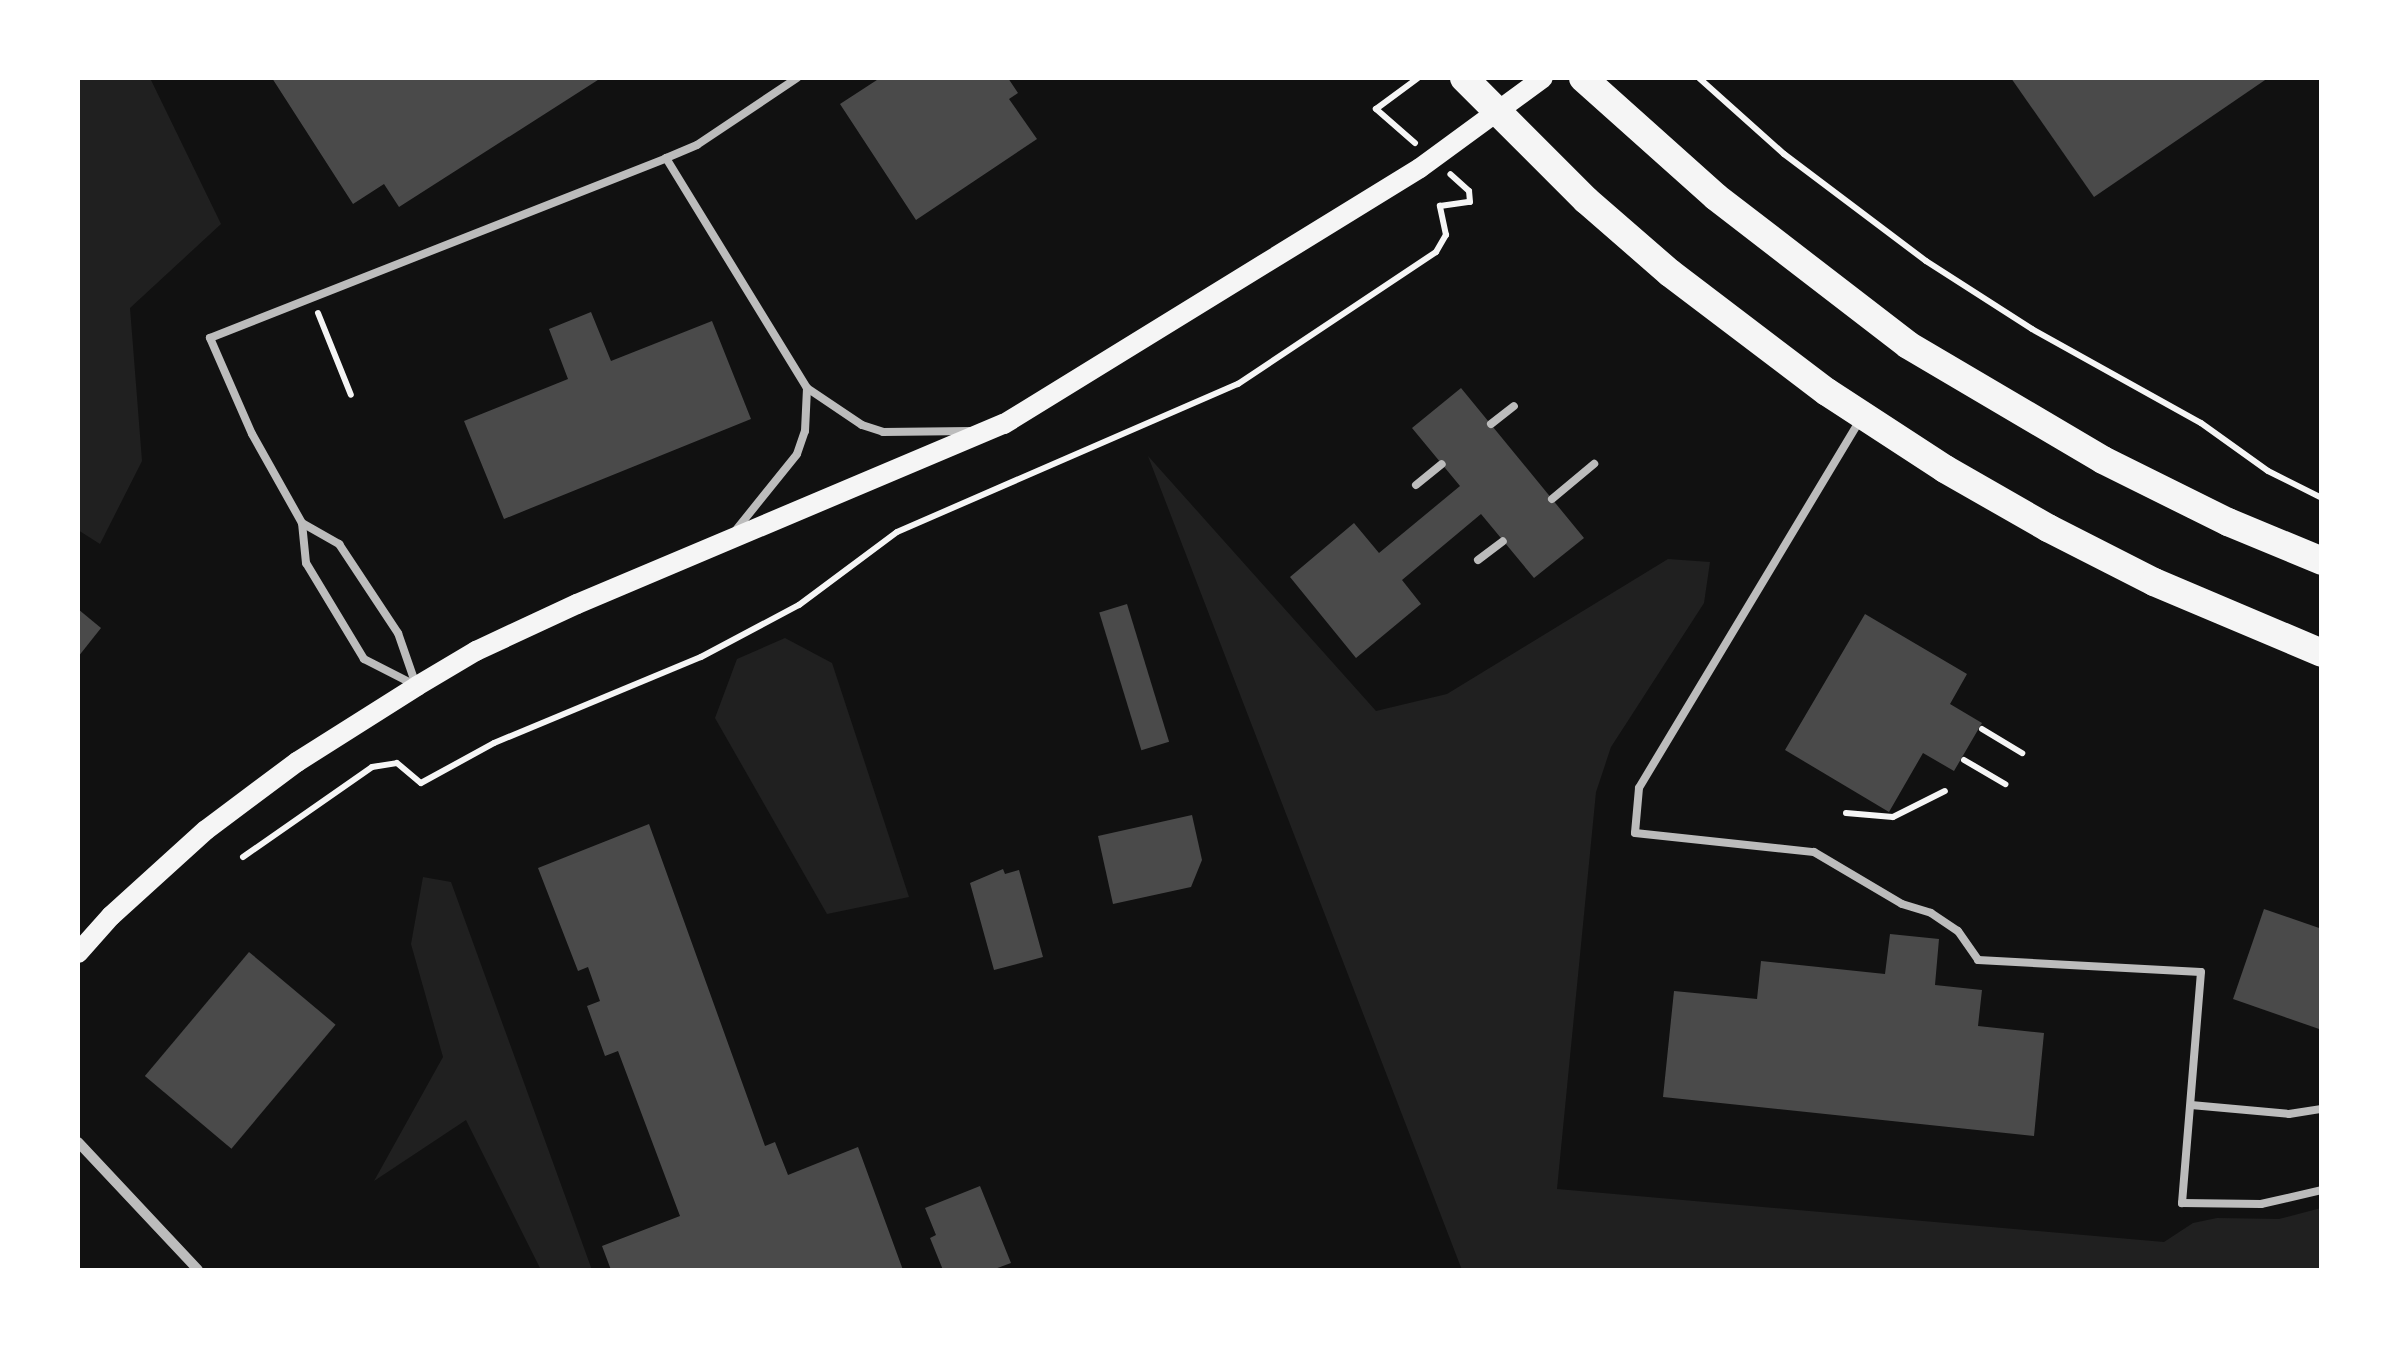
<!DOCTYPE html>
<style>
body{margin:0}
#map{position:relative;width:2399px;height:1348px;overflow:hidden;background:#111;font-family:"Exo 2",sans-serif}
div>[style]{position:absolute}
.green>*{inset:0;background:#202020}
.building>*{inset:0;background:#4a4a4a;transform-origin:0 0}
.path>*{height:6px;margin:-3px;padding:0 3px;transform-origin:3px;border-radius:3px;background:#f5f5f5}
.service>*{height:8px;margin:-4px;padding:0 4px;transform-origin:4px;border-radius:4px;background:#bcbcbc}
.minor>*{height:10px;margin:-5px;padding:0 5px;transform-origin:5px;border-radius:5px;background:#bcbcbc}
.secondary>*{height:20px;margin:-10px;padding:0 10px;transform-origin:10px;border-radius:10px;background:#f5f5f5}
.trunk>*{height:28px;margin:-14px;padding:0 14px;transform-origin:14px;border-radius:14px;background:#f5f5f5}
span{translate:-50% -50%;white-space:nowrap;text-align:center;line-height:1.15;-webkit-text-stroke:10px #fff;paint-order:stroke}
.frame{position:absolute;inset:0;border:80px solid #fff;pointer-events:none}
</style>
<div id="map">
<div class="green">
<div style="clip-path:polygon(78px 78px,150px 78px,221px 224px,130px 308px,142px 461px,100px 544px,78px 530px)"></div>
<div style="clip-path:polygon(1148px 456px,1376px 711px,1447px 694px,1668px 559px,1710px 562px,1704px 603px,1611px 747px,1596px 792px,1557px 1189px,2164px 1242px,2193px 1223px,2217px 1218px,2279px 1219px,2321px 1208px,2321px 1270px,1462px 1270px)"></div>
<div style="clip-path:polygon(785px 638px,832px 663px,909px 897px,827px 914px,715px 718px,737px 659px)"></div>
<div style="clip-path:polygon(423px 877px,451px 882px,592px 1270px,541px 1270px,466px 1120px,374px 1181px,443px 1057px,411px 944px)"></div>
</div>
<div class="building">
<div style="clip-path:polygon(272px 78px,601px 78px,399px 207px,384px 184px,353px 204px)"></div>
<div style="clip-path:polygon(880px 78px,1008px 78px,1018px 93px,1009px 99px,1037px 139px,916px 220px,840px 104px)"></div>
<div style="clip-path:polygon(2011px 78px,2268px 78px,2094px 197px)"></div>
<div style="clip-path:polygon(591px 312px,611px 361px,712px 321px,751px 419px,504px 519px,464px 421px,568px 379px,549px 329px)"></div>
<div style="clip-path:polygon(1461px 388px,1584px 538px,1534px 578px,1481px 514px,1402px 580px,1421px 604px,1356px 658px,1290px 577px,1354px 523px,1379px 553px,1460px 486px,1412px 428px)"></div>
<div style="left:1127px;top:604px;width:144px;height:29px;rotate:73deg"></div>
<div style="clip-path:polygon(78px 609px,101px 628px,78px 657px)"></div>
<div style="clip-path:polygon(1865px 614px,1967px 674px,1950px 704px,1982px 723px,1954px 771px,1923px 753px,1889px 812px,1785px 750px)"></div>
<div style="clip-path:polygon(1192px 815px,1202px 860px,1191px 887px,1113px 904px,1098px 836px)"></div>
<div style="clip-path:polygon(649px 824px,765px 1146px,775px 1142px,788px 1175px,858px 1147px,903px 1270px,611px 1270px,602px 1246px,680px 1216px,618px 1051px,605px 1056px,587px 1006px,600px 1001px,588px 967px,578px 971px,538px 868px)"></div>
<div style="clip-path:polygon(1003px 869px,1005px 874px,1019px 870px,1043px 957px,994px 970px,970px 883px)"></div>
<div style="clip-path:polygon(2264px 909px,2322px 929px,2322px 1030px,2233px 999px)"></div>
<div style="clip-path:polygon(1890px 934px,1939px 939px,1935px 985px,1982px 990px,1978px 1026px,2044px 1033px,2034px 1136px,1663px 1097px,1674px 991px,1757px 999px,1761px 961px,1885px 974px)"></div>
<div style="left:249px;top:952px;width:113px;height:162px;rotate:40deg"></div>
<div style="clip-path:polygon(980px 1186px,1011px 1263px,992px 1270px,943px 1270px,930px 1238px,936px 1235px,925px 1208px)"></div>
</div>
<div class="path">
<div style="left:1699px;top:78px;width:114px;rotate:41.8deg"></div>
<div style="left:1784px;top:154px;width:178px;rotate:37deg"></div>
<div style="left:1926px;top:261px;width:126px;rotate:32.7deg"></div>
<div style="left:2032px;top:329px;width:193px;rotate:29.1deg"></div>
<div style="left:2201px;top:423px;width:82px;rotate:35.6deg"></div>
<div style="left:2268px;top:471px;width:60px;rotate:26.6deg"></div>
<div style="left:1415px;top:143px;width:52px;rotate:-138.9deg"></div>
<div style="left:1376px;top:109px;width:52px;rotate:-36.4deg"></div>
<div style="left:318px;top:313px;width:88px;rotate:68.1deg"></div>
<div style="left:1982px;top:729px;width:47px;rotate:31deg"></div>
<div style="left:1964px;top:760px;width:48px;rotate:30.3deg"></div>
<div style="left:1846px;top:813px;width:47px;rotate:4.9deg"></div>
<div style="left:1893px;top:817px;width:58px;rotate:-26.6deg"></div>
<div style="left:243px;top:857px;width:157px;rotate:-34.9deg"></div>
<div style="left:372px;top:767px;width:25px;rotate:-9deg"></div>
<div style="left:397px;top:763px;width:31px;rotate:40deg"></div>
<div style="left:421px;top:783px;width:83px;rotate:-28.7deg"></div>
<div style="left:494px;top:743px;width:224px;rotate:-22.6deg"></div>
<div style="left:701px;top:657px;width:111px;rotate:-28deg"></div>
<div style="left:799px;top:605px;width:122px;rotate:-36.7deg"></div>
<div style="left:897px;top:532px;width:372px;rotate:-23.5deg"></div>
<div style="left:1238px;top:384px;width:238px;rotate:-33.7deg"></div>
<div style="left:1436px;top:252px;width:20px;rotate:-60deg"></div>
<div style="left:1446px;top:235px;width:30px;rotate:-102deg"></div>
<div style="left:1440px;top:206px;width:30px;rotate:-8deg"></div>
<div style="left:1470px;top:202px;width:11px;rotate:-95deg"></div>
<div style="left:1469px;top:191px;width:25px;rotate:-138deg"></div>
</div>
<div class="service">
<div style="left:797px;top:78px;width:120px;rotate:146.2deg"></div>
<div style="left:697px;top:145px;width:34px;rotate:157deg"></div>
<div style="left:666px;top:158px;width:270px;rotate:58.5deg"></div>
<div style="left:807px;top:388px;width:66px;rotate:33.9deg"></div>
<div style="left:862px;top:425px;width:22px;rotate:18deg"></div>
<div style="left:883px;top:432px;width:88px;rotate:-0.7deg"></div>
<div style="left:1860px;top:420px;width:429px;rotate:121deg"></div>
<div style="left:1639px;top:788px;width:45px;rotate:95.1deg"></div>
<div style="left:1635px;top:833px;width:180px;rotate:6.1deg"></div>
<div style="left:1814px;top:852px;width:102px;rotate:30.6deg"></div>
<div style="left:1902px;top:904px;width:30px;rotate:17deg"></div>
<div style="left:1931px;top:913px;width:32px;rotate:34deg"></div>
<div style="left:1958px;top:931px;width:35px;rotate:55deg"></div>
<div style="left:1978px;top:960px;width:223px;rotate:3.1deg"></div>
<div style="left:2201px;top:972px;width:232px;rotate:94.7deg"></div>
<div style="left:2182px;top:1203px;width:79px;rotate:0.7deg"></div>
<div style="left:2261px;top:1204px;width:63px;rotate:-12.9deg"></div>
<div style="left:1491px;top:424px;width:29px;rotate:-38deg"></div>
<div style="left:1416px;top:485px;width:33px;rotate:-39deg"></div>
<div style="left:1552px;top:499px;width:55px;rotate:-39.8deg"></div>
<div style="left:302px;top:523px;width:43px;rotate:29.6deg"></div>
<div style="left:339px;top:544px;width:107px;rotate:56.5deg"></div>
<div style="left:398px;top:633px;width:52px;rotate:70.9deg"></div>
<div style="left:736px;top:530px;width:97px;rotate:-51.2deg"></div>
<div style="left:797px;top:454px;width:24px;rotate:-71deg"></div>
<div style="left:805px;top:431px;width:43px;rotate:-87.3deg"></div>
<div style="left:1478px;top:560px;width:31px;rotate:-37deg"></div>
<div style="left:413px;top:684px;width:55px;rotate:-153deg"></div>
<div style="left:364px;top:659px;width:112px;rotate:-121.1deg"></div>
<div style="left:306px;top:563px;width:40px;rotate:-95.7deg"></div>
<div style="left:302px;top:523px;width:102px;rotate:-119.3deg"></div>
<div style="left:252px;top:434px;width:105px;rotate:-113.6deg"></div>
<div style="left:210px;top:338px;width:490px;rotate:-21.5deg"></div>
<div style="left:2191px;top:1105px;width:98px;rotate:5.2deg"></div>
<div style="left:2289px;top:1114px;width:33px;rotate:-9deg"></div>
</div>
<div class="minor">
<div style="left:78px;top:1142px;width:175px;rotate:46.8deg"></div>
</div>
<div class="secondary">
<div style="left:78px;top:953px;width:50px;rotate:-48.3deg"></div>
<div style="left:111px;top:916px;width:128px;rotate:-42.2deg"></div>
<div style="left:206px;top:830px;width:114px;rotate:-36.8deg"></div>
<div style="left:297px;top:762px;width:142px;rotate:-32.3deg"></div>
<div style="left:417px;top:686px;width:69px;rotate:-30.7deg"></div>
<div style="left:476px;top:651px;width:111px;rotate:-25deg"></div>
<div style="left:577px;top:604px;width:463px;rotate:-22.9deg"></div>
<div style="left:1004px;top:424px;width:488px;rotate:-31.6deg"></div>
<div style="left:1420px;top:168px;width:152px;rotate:-36.2deg"></div>
</div>
<div class="trunk">
<div style="left:1464px;top:78px;width:173px;rotate:45deg"></div>
<div style="left:1586px;top:200px;width:111px;rotate:41deg"></div>
<div style="left:1670px;top:273px;width:197px;rotate:37.2deg"></div>
<div style="left:1827px;top:392px;width:141px;rotate:33.1deg"></div>
<div style="left:1945px;top:469px;width:119px;rotate:29.8deg"></div>
<div style="left:2048px;top:528px;width:119px;rotate:27deg"></div>
<div style="left:2154px;top:582px;width:182px;rotate:22.9deg"></div>
<div style="left:1583px;top:78px;width:178px;rotate:41.8deg"></div>
<div style="left:1716px;top:197px;width:242px;rotate:37.6deg"></div>
<div style="left:1908px;top:345px;width:226px;rotate:30.5deg"></div>
<div style="left:2103px;top:460px;width:140px;rotate:26.4deg"></div>
<div style="left:2228px;top:522px;width:102px;rotate:22.5deg"></div>
</div>
<div class="frame"></div>
</div>
